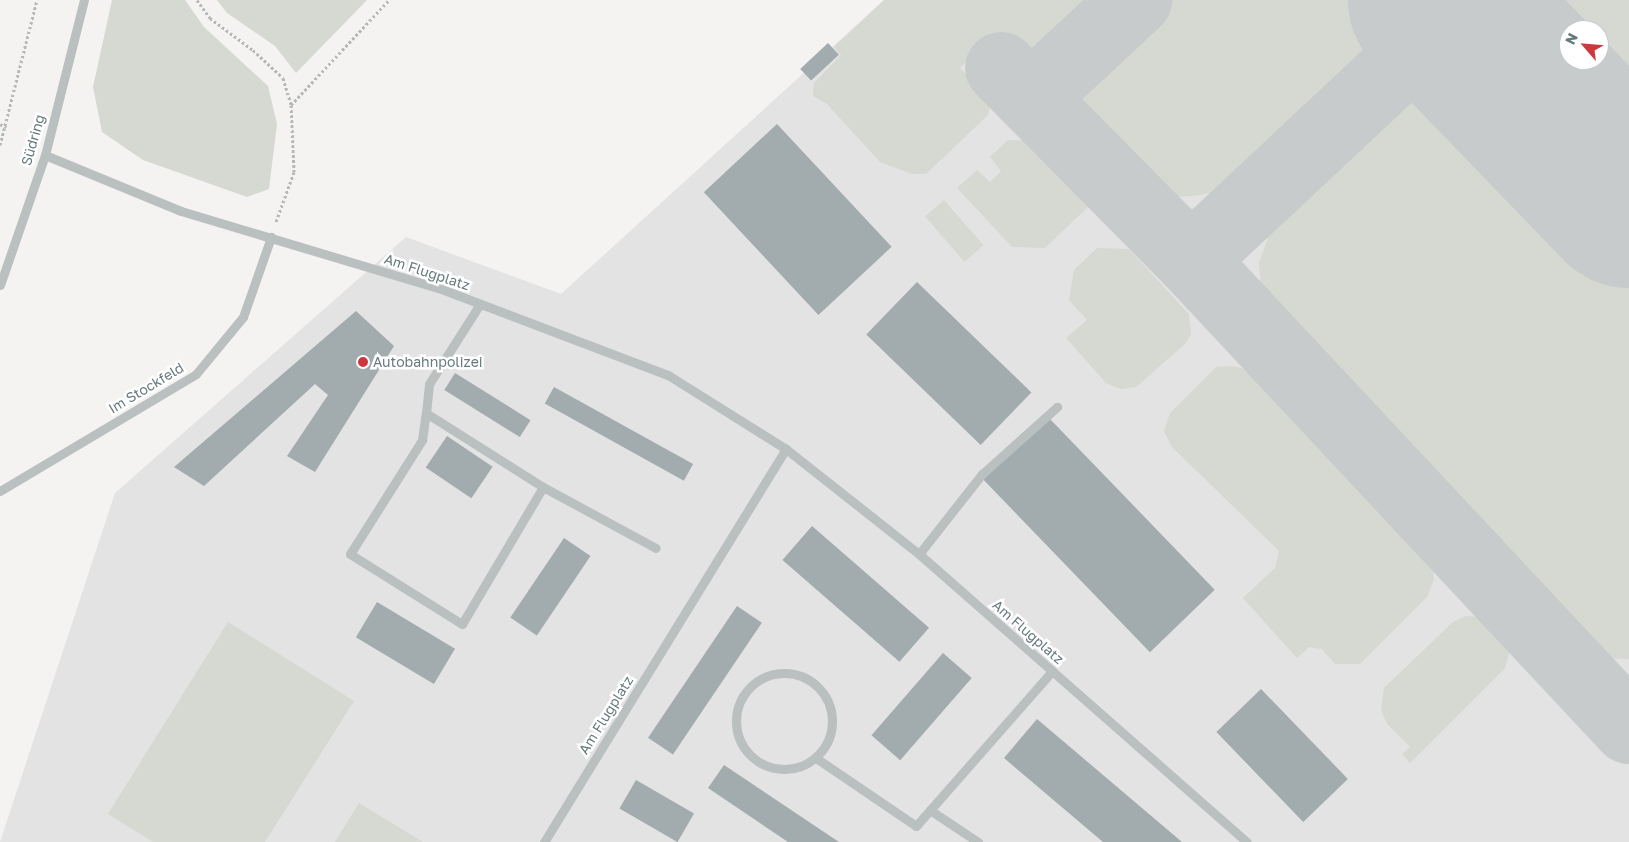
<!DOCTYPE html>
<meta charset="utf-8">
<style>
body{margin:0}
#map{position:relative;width:1629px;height:842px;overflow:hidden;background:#f4f3f1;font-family:"Golos Text",sans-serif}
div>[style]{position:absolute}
.built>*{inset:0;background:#e2e3e2}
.green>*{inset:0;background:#d5d9d1;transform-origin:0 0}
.taxiway>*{height:72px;margin:-36px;padding:0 36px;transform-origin:36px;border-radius:36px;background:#c7cbcb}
.runway>*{height:182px;margin:-91px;padding:0 91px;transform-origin:91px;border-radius:91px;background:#c7cbcb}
.building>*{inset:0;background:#a2abad;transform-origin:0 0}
.path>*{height:3px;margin-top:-1.5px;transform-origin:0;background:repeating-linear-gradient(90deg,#b4b8b9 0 2.5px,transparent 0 5px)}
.minor>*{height:9px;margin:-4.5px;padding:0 4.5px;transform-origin:4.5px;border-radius:4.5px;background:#babfc0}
.minor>.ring{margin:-4.5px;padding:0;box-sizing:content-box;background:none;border:9px solid #babfc0;border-radius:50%}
.dots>*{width:14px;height:14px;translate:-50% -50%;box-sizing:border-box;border:2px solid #fff;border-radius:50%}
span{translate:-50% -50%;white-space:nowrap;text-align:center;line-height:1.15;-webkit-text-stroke:5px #fff;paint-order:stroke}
.street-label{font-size:14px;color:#677a7e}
.poi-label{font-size:14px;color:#677a7e}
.left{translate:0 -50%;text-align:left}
.north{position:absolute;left:1559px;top:20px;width:50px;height:50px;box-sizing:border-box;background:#fff;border:1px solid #c2cacb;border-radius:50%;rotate:297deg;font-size:14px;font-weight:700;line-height:20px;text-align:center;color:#677a7e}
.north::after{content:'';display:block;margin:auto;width:18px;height:22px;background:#cd383e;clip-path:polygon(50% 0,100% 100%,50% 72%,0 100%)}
</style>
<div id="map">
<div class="built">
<div style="clip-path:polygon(evenodd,884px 0,1629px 0,1629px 842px,0 842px,115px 493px,406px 237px,561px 294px,884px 0,1569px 30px,1599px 30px,1599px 60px,1569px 60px,1569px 30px)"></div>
</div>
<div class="green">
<div style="clip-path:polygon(112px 0,185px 0,204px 27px,268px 86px,277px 124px,269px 189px,247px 197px,143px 160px,102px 132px,93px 87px)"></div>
<div style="clip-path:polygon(217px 0,367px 0,296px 73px,275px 46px,227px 13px)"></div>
<div style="clip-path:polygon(884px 0,1125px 0,1031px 88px,986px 42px,960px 68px,992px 100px,988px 115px,926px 174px,912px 174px,880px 162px,827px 104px,813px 96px,814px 83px,841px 55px,834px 47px)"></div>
<div style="clip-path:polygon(1147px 0,1389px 0,1399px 11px,1402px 33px,1379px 64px,1266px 166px,1235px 188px,1194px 196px,1152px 197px,1114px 174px,1040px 99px)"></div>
<div style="clip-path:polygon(evenodd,1499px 0,1629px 0,1629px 136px,1499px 0,1569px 30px,1599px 30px,1599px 60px,1569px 60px,1569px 30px)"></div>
<div style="clip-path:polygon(1427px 91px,1478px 102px,1629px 257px,1629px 659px,1589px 658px,1560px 636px,1264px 325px,1259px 263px,1280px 205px,1365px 117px,1402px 98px)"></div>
<div style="clip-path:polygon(1008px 140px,1032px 141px,1091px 204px,1045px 248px,1012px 247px,957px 188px,977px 170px,990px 182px,1001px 171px,990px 157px)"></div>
<div style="left:944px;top:200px;width:60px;height:25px;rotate:49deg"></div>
<div style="clip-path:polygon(1097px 248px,1129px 249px,1189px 314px,1191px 334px,1185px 344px,1136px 387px,1121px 389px,1106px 383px,1066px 338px,1087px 320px,1069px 300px,1074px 270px)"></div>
<div style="clip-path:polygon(1232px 366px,1251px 370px,1431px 558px,1434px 579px,1427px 597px,1360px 664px,1335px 664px,1322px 649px,1309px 647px,1297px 658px,1243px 598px,1275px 568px,1279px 551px,1171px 446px,1164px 431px,1170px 413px,1216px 367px)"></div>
<div style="clip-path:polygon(1465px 616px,1479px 617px,1503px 642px,1509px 654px,1505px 668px,1410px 763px,1402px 754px,1410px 747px,1387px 724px,1381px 710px,1384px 688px,1453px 622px)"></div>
<div style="clip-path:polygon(228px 622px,354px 701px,265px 842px,153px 842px,108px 814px)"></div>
<div style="clip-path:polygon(359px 803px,423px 842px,335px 842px)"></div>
</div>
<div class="taxiway">
<div style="left:1001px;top:68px;width:270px;rotate:45.3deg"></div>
<div style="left:1191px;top:260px;width:641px;rotate:46.9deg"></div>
<div style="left:1031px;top:98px;width:144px;rotate:-43deg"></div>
<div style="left:1191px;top:260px;width:381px;rotate:-43.1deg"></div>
</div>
<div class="runway">
<div style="left:1439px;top:0;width:274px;rotate:46deg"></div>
</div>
<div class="building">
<div style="left:828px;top:43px;width:16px;height:38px;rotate:47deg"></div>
<div style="left:777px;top:124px;width:168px;height:100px;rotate:47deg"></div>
<div style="left:917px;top:282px;width:159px;height:73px;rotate:44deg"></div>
<div style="clip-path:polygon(356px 311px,394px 346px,315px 472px,287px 456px,328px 395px,315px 384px,204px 486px,174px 467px)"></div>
<div style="left:455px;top:373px;width:89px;height:20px;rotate:32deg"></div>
<div style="left:554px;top:387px;width:159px;height:19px;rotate:29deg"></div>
<div style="left:1048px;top:417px;width:240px;height:90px;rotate:46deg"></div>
<div style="left:447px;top:436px;width:55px;height:38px;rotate:34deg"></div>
<div style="left:812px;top:526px;width:155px;height:45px;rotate:41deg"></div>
<div style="left:564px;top:538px;width:32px;height:96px;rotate:34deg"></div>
<div style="left:377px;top:602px;width:91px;height:41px;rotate:31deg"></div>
<div style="left:737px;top:606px;width:30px;height:159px;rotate:34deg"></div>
<div style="left:943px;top:653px;width:38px;height:109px;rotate:41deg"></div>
<div style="left:1261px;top:689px;width:125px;height:62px;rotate:46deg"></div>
<div style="clip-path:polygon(1037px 719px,1182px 842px,1103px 842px,1004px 758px)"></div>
<div style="clip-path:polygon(724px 765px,839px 842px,788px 842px,708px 788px)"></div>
<div style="left:636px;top:780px;width:67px;height:33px;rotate:30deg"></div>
</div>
<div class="path">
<div style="left:197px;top:0;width:22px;rotate:54deg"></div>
<div style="left:210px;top:18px;width:54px;rotate:36.7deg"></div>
<div style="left:253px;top:50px;width:41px;rotate:43deg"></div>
<div style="left:283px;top:78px;width:28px;rotate:73deg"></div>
<div style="left:291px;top:105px;width:67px;rotate:87.4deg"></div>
<div style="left:294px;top:172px;width:53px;rotate:109.8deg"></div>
<div style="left:291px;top:105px;width:144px;rotate:-47deg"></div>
<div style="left:0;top:124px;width:7px;rotate:27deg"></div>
<div style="left:0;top:145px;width:150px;rotate:-75.7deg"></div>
</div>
<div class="minor">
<div style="left:45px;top:155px;width:147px;rotate:22.4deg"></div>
<div style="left:181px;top:211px;width:275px;rotate:16.7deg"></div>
<div style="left:444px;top:290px;width:240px;rotate:20.8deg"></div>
<div style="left:668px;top:375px;width:139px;rotate:32.1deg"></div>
<div style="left:786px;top:449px;width:169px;rotate:38.3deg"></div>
<div style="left:919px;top:554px;width:436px;rotate:41.3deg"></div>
<div style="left:0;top:285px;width:138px;rotate:-70.9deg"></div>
<div style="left:45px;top:155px;width:160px;rotate:-75.9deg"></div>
<div style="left:426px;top:413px;width:138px;rotate:32.3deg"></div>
<div style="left:543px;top:487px;width:159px;rotate:120.6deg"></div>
<div style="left:462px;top:624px;width:132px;rotate:-148deg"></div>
<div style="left:350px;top:554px;width:135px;rotate:-57.7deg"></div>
<div style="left:422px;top:440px;width:27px;rotate:-82deg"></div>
<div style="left:426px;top:413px;width:29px;rotate:-84deg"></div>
<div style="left:429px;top:384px;width:95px;rotate:-57.5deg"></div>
<div style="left:543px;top:487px;width:128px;rotate:28.4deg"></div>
<div style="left:0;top:491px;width:228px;rotate:-30.8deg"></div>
<div style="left:196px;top:374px;width:74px;rotate:-50.5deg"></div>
<div style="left:243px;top:317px;width:85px;rotate:-70.7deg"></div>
<div style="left:919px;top:554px;width:102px;rotate:-51.8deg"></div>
<div style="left:982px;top:474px;width:101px;rotate:-41.8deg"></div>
<div class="ring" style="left:736px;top:673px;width:87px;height:87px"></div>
<div style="left:816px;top:758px;width:121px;rotate:34.2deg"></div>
<div style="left:916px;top:826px;width:206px;rotate:-48.7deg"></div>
<div style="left:930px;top:810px;width:58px;rotate:33.7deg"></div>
<div style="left:544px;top:842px;width:462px;rotate:-58.4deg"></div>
</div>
<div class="dots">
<div style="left:363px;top:362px;background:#cd383e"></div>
</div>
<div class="street-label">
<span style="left:33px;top:140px;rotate:-74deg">Südring</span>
<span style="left:427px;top:272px;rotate:18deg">Am Flugplatz</span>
<span style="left:146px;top:388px;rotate:-31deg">Im Stockfeld</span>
<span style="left:1028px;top:632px;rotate:41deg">Am Flugplatz</span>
<span style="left:606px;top:715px;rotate:-58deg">Am Flugplatz</span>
</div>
<div class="poi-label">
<span class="left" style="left:373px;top:362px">Autobahnpolizei</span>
</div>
<div class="north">N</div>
</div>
